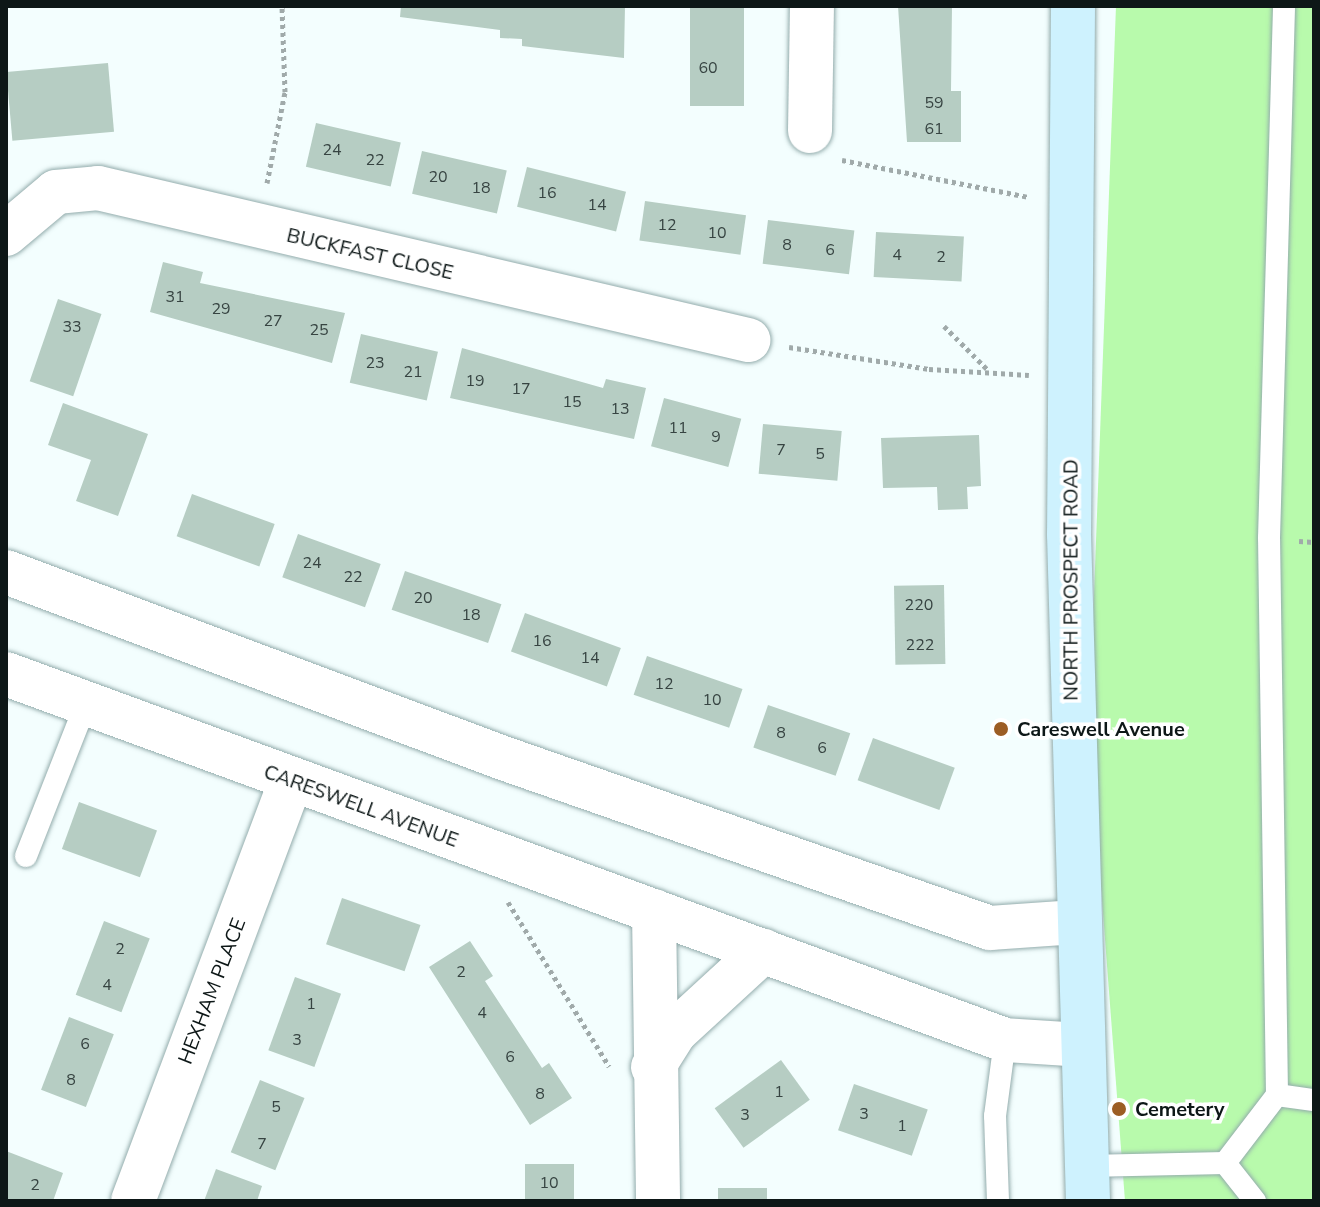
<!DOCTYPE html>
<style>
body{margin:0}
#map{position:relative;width:1320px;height:1207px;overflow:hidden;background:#f3fefe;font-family:"Nunito Sans",sans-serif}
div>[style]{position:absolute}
.green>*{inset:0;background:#b8faac}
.building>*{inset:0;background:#b6cdc3;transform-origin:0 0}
.path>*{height:5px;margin-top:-2.5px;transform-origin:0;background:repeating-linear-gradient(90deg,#a0aaaa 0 4px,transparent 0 8px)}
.roads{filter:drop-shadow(0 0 2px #93acac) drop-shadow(0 0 2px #93acac)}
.lane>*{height:22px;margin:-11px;padding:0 11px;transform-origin:11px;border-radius:11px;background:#fff}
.street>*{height:44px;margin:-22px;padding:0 22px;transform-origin:22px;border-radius:22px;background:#fff}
.secondary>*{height:44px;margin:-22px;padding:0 22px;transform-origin:22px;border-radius:22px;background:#cef2fe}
.dots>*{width:22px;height:22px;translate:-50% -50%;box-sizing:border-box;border:4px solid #fff;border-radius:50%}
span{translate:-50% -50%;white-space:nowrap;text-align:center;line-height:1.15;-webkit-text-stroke:7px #fff;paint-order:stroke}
.number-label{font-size:16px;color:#374442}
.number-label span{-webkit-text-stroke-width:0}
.street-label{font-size:20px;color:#0d1717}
.poi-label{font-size:20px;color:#0d1717;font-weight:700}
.left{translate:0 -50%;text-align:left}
.frame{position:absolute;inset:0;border:8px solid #0d1717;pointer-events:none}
</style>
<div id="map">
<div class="green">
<div style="clip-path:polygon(1116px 6px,1314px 6px,1314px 1201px,1125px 1201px,1089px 729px)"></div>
</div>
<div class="building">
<div style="clip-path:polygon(401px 6px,625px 6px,624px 58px,522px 46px,522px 39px,500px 38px,500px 30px,400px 17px)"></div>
<div style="left:690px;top:6px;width:54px;height:100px"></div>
<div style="clip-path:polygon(898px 6px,952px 6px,951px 91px,961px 91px,961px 142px,907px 142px)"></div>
<div style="left:108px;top:63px;width:69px;height:102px;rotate:85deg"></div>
<div style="left:316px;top:123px;width:87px;height:45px;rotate:13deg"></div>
<div style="left:422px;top:151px;width:87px;height:44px;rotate:13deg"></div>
<div style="left:527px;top:167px;width:102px;height:41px;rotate:14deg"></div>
<div style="left:645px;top:201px;width:102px;height:40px;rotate:8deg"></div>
<div style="left:768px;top:220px;width:87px;height:44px;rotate:7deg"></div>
<div style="left:876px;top:232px;width:88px;height:45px;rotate:3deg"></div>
<div style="clip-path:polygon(163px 262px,203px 272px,200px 283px,345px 313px,332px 363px,150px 312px)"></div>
<div style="left:58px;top:299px;width:46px;height:87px;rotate:19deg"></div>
<div style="left:361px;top:334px;width:79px;height:50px;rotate:13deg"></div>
<div style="clip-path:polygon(462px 348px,603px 388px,606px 379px,646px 388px,634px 439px,450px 398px)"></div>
<div style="left:664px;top:398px;width:80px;height:50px;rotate:15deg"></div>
<div style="clip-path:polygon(63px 403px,148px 434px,118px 516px,76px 501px,91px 460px,48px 445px)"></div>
<div style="left:763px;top:424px;width:79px;height:50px;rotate:5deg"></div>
<div style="clip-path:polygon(979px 435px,981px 486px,967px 487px,968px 509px,938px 510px,937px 487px,883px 488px,881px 438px)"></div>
<div style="left:192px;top:494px;width:88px;height:45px;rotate:20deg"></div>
<div style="left:298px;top:534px;width:88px;height:46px;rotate:20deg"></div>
<div style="left:405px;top:571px;width:102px;height:41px;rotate:19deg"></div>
<div style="left:944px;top:585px;width:79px;height:50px;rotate:89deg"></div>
<div style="left:525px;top:613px;width:102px;height:41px;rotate:20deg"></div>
<div style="left:647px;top:656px;width:101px;height:41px;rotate:19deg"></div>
<div style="left:768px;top:705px;width:87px;height:45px;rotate:19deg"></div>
<div style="left:873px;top:738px;width:87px;height:45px;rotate:20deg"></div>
<div style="left:79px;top:802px;width:83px;height:50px;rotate:20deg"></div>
<div style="left:342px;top:898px;width:83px;height:49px;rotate:19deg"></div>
<div style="left:104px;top:921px;width:49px;height:79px;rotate:21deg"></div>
<div style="clip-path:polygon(470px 941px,493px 976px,485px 981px,542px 1068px,549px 1063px,572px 1098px,530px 1125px,429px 967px)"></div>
<div style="left:295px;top:977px;width:49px;height:78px;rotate:20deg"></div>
<div style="left:69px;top:1017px;width:48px;height:78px;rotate:21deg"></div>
<div style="left:781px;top:1060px;width:49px;height:82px;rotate:54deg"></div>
<div style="left:260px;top:1080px;width:48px;height:78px;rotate:22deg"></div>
<div style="left:854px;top:1084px;width:78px;height:49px;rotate:19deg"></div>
<div style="clip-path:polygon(6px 1151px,63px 1173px,53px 1201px,6px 1200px)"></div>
<div style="left:574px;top:1164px;width:37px;height:49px;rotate:90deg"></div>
<div style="clip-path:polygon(216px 1169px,262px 1186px,257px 1201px,204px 1201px)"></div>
<div style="left:767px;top:1188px;width:13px;height:49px;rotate:90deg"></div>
</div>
<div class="path">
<div style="left:842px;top:160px;width:191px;rotate:11.2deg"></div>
<div style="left:267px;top:183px;width:93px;rotate:-78.8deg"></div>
<div style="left:285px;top:92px;width:86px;rotate:-92deg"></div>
<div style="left:944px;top:326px;width:64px;rotate:45deg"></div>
<div style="left:789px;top:347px;width:142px;rotate:8.9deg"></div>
<div style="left:929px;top:369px;width:100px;rotate:3.4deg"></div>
<div style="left:1299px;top:541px;width:15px;rotate:4deg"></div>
<div style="left:508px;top:902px;width:193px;rotate:58.4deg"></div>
</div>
<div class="roads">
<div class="lane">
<div style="left:26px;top:856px;width:163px;rotate:-68.5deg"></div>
<div style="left:1277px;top:1095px;width:557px;rotate:-90.82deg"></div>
<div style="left:1269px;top:538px;width:532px;rotate:-88.38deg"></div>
<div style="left:1086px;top:1166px;width:139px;rotate:-1.2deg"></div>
<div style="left:998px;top:1201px;width:85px;rotate:-92deg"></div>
<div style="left:995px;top:1116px;width:77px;rotate:-82.5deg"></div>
<div style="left:1255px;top:1201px;width:48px;rotate:-128.3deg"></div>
<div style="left:1225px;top:1163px;width:86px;rotate:-52.6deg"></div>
<div style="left:1277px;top:1095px;width:37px;rotate:8deg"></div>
</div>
<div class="street">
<div style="left:810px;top:131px;width:125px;rotate:-89.1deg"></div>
<div style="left:6px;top:234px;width:65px;rotate:-40deg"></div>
<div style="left:56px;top:192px;width:42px;rotate:-5.4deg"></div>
<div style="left:98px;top:188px;width:668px;rotate:13.16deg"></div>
<div style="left:6px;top:572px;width:531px;rotate:20.52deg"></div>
<div style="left:503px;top:758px;width:516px;rotate:19.24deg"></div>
<div style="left:990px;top:928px;width:86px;rotate:-4deg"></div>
<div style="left:6px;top:674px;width:1064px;rotate:20.12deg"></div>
<div style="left:1005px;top:1040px;width:77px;rotate:3.7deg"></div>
<div style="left:654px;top:911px;width:290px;rotate:89.2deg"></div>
<div style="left:653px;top:1067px;width:41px;rotate:-57.8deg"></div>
<div style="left:675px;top:1032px;width:120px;rotate:-42.6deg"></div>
<div style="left:133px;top:1201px;width:449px;rotate:-69.4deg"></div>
</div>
<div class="secondary">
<div style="left:1073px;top:6px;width:528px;rotate:90.43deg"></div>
<div style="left:1069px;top:534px;width:667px;rotate:88.37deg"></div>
</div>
</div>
<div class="dots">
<div style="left:1001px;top:729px;background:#9c5d24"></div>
<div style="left:1119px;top:1109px;background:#9c5d24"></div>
</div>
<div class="number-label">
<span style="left:708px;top:68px">60</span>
<span style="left:934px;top:103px">59</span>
<span style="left:934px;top:129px">61</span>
<span style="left:332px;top:150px">24</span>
<span style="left:375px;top:160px">22</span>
<span style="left:438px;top:177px">20</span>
<span style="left:481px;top:188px">18</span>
<span style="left:547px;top:193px">16</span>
<span style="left:597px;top:205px">14</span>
<span style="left:667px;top:225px">12</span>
<span style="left:717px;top:233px">10</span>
<span style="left:787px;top:245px">8</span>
<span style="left:830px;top:250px">6</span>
<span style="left:897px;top:255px">4</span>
<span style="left:941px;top:257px">2</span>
<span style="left:175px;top:297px">31</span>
<span style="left:221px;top:309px">29</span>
<span style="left:273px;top:321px">27</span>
<span style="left:72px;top:327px">33</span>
<span style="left:319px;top:330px">25</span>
<span style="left:375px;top:363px">23</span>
<span style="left:413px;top:372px">21</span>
<span style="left:475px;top:381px">19</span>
<span style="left:521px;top:389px">17</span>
<span style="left:572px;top:402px">15</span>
<span style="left:620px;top:409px">13</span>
<span style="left:678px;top:428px">11</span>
<span style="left:716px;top:437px">9</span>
<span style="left:781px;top:450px">7</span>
<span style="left:820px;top:454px">5</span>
<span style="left:312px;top:563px">24</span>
<span style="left:353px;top:577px">22</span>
<span style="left:423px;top:598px">20</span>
<span style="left:919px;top:605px">220</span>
<span style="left:471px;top:615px">18</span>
<span style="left:542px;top:641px">16</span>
<span style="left:920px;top:645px">222</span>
<span style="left:590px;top:658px">14</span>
<span style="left:664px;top:684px">12</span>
<span style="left:712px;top:700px">10</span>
<span style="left:781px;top:733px">8</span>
<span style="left:822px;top:748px">6</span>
<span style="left:120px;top:949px">2</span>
<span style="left:461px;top:972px">2</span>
<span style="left:107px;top:985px">4</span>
<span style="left:311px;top:1004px">1</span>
<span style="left:482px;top:1013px">4</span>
<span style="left:297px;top:1040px">3</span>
<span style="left:85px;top:1044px">6</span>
<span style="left:510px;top:1057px">6</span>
<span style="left:71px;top:1080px">8</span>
<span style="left:779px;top:1092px">1</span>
<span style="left:540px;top:1094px">8</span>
<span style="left:276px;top:1107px">5</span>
<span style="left:864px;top:1114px">3</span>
<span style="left:745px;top:1115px">3</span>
<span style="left:902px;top:1126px">1</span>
<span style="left:262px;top:1144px">7</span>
<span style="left:549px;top:1183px">10</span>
<span style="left:35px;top:1185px">2</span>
</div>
<div class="street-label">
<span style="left:370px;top:254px;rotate:13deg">BUCKFAST CLOSE</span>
<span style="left:1071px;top:580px;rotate:-90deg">NORTH PROSPECT ROAD</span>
<span style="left:361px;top:806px;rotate:20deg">CARESWELL AVENUE</span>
<span style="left:212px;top:991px;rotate:-69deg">HEXHAM PLACE</span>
</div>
<div class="poi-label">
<span class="left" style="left:1017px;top:729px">Careswell Avenue</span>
<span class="left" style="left:1135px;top:1109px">Cemetery</span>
</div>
<div class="frame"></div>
</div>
